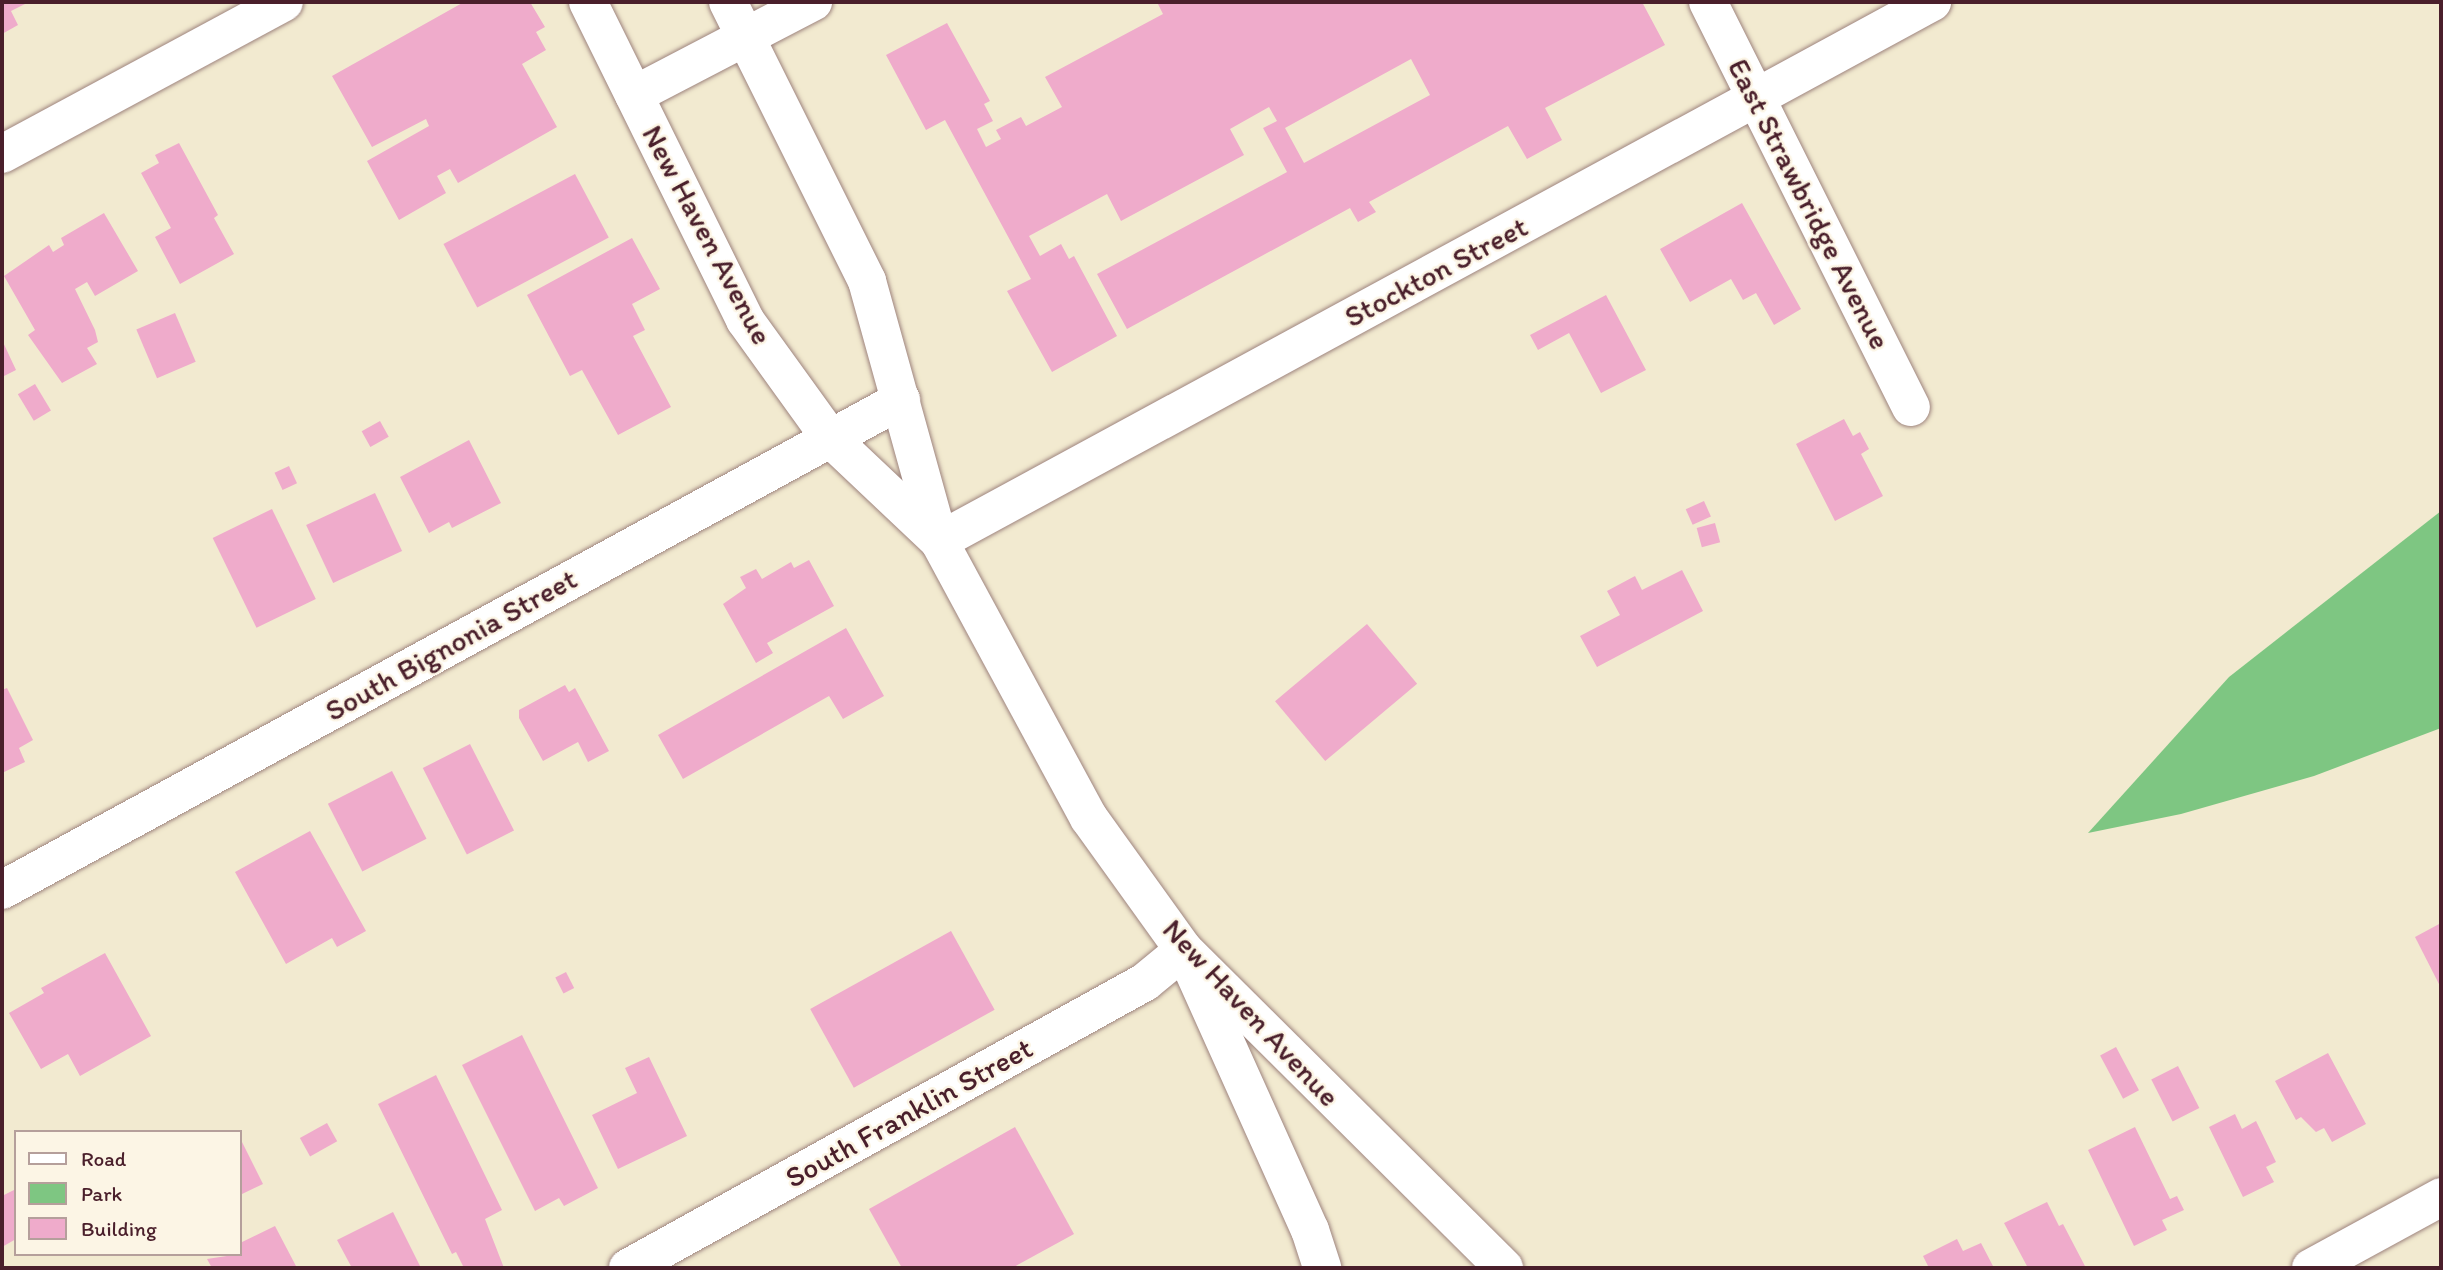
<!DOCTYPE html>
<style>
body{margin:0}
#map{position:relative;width:2443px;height:1270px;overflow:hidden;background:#f2ead0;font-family:Itim,sans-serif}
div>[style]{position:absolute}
.green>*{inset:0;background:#7ec682}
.building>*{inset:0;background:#efabcb;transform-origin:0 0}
.roads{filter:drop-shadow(0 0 2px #9e847e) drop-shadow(0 0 2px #9e847e)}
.minor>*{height:38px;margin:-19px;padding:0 19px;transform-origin:19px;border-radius:19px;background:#fff}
.major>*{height:38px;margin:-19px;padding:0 19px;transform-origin:19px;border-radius:19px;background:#fff}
span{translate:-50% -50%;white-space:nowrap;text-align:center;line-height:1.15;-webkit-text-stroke:5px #fcf5e5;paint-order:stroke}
.street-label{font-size:30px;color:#4a1f2b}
.frame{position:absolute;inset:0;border:4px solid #4a1f2b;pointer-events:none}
.legend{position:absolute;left:14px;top:1130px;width:228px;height:126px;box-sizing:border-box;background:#fcf5e5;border:2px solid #b59f9b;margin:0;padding:9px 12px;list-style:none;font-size:21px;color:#4a1f2b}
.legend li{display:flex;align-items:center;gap:14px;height:35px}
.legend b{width:35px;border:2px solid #b59f9b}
</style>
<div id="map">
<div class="green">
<div style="clip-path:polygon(2441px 511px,2441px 728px,2314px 776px,2181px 814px,2088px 833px,2229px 677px)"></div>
</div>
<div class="building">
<div style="clip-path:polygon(2px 2px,29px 2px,11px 11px,18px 25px,2px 34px)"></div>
<div style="clip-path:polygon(464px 2px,530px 2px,545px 27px,536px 32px,546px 50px,522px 64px,557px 127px,458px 183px,450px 169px,437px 176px,446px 193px,399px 220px,367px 161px,429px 126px,426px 119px,372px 147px,332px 76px)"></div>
<div style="clip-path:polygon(evenodd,1157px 2px,1642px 2px,1665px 45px,1545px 108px,1562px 140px,1527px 159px,1508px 126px,1369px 202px,1376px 212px,1358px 222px,1350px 208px,1127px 329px,1097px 274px,1287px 172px,1263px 128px,1277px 121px,1269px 107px,1230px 129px,1244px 155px,1121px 221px,1107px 194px,1029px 236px,1040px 256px,1061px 244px,1069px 259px,1074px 256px,1117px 336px,1052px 372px,1007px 291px,1031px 279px,945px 120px,926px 130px,886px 55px,947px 23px,990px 101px,984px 104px,993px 121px,977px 129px,986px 147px,1001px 139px,996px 130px,1021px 117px,1026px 126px,1062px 107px,1045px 77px,1163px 14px,1157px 2px,1411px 59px,1430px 95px,1304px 163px,1285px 128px,1411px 59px)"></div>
<div style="clip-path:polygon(179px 143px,218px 215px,214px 218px,234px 254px,180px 284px,155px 237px,171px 228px,141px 173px,159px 163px,155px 155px)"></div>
<div style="left:575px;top:174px;width:72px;height:149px;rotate:62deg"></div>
<div style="clip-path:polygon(1742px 203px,1801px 309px,1774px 325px,1756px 293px,1743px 300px,1731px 279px,1690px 302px,1660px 249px)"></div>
<div style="clip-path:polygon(104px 213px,138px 271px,95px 296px,87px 282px,75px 289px,95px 330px,98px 342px,87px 348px,97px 364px,62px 383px,28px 335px,35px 330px,4px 276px,49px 245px,53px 252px,64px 245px,61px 238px)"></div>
<div style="clip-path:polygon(632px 238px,660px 289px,632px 304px,645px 330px,633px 336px,671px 407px,618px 435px,582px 370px,570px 376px,527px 295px)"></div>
<div style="clip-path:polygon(1606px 295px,1646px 370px,1601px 393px,1569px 333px,1538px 350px,1530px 335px)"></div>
<div style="left:175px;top:313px;width:53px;height:42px;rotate:67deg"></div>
<div style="clip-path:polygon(2px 340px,16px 370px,2px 377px)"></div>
<div style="left:35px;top:384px;width:31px;height:20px;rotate:59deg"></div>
<div style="clip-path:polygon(1844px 419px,1853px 436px,1860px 432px,1869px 449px,1861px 454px,1883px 496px,1835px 521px,1796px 444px)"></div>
<div style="left:380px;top:421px;width:18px;height:21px;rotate:61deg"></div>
<div style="clip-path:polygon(469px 440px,501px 503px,452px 528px,449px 522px,429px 533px,400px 477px)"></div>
<div style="left:289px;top:466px;width:19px;height:16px;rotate:65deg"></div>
<div style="left:375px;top:493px;width:64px;height:76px;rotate:65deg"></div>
<div style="left:1704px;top:501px;width:17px;height:20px;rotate:66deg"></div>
<div style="left:272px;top:509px;width:100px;height:66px;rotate:64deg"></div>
<div style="left:1715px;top:523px;width:20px;height:19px;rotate:75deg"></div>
<div style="clip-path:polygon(809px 560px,834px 606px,767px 643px,773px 653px,756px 663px,723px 604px,746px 588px,740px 577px,756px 569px,762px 579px,791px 562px,794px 568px)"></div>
<div style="clip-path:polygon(1682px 570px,1703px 611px,1597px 667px,1580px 636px,1620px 615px,1607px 591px,1635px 576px,1642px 590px)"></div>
<div style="left:1367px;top:624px;width:78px;height:120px;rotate:50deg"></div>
<div style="clip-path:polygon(846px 628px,884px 696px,843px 719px,829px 696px,683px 779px,658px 735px)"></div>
<div style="clip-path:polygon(565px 685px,569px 692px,575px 688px,609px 751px,588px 762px,578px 742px,543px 761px,519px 718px,519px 710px)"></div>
<div style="clip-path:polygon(7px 688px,33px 740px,19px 748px,25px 762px,2px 773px,2px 690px)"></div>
<div style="left:470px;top:744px;width:97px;height:53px;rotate:63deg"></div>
<div style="left:392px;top:771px;width:76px;height:72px;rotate:63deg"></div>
<div style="clip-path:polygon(310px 831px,366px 931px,337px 947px,332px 938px,286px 964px,235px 872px)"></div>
<div style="clip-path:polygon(2441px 923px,2441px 988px,2415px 937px)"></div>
<div style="left:951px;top:931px;width:90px;height:161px;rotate:61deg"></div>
<div style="clip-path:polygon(105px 953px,151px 1036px,80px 1076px,68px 1054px,41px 1069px,9px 1013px,44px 993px,41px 988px)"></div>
<div style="left:566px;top:972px;width:18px;height:12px;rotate:63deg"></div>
<div style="clip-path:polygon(522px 1035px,598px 1188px,564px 1206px,559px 1198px,535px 1211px,462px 1065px)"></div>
<div style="left:2116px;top:1047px;width:49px;height:18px;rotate:62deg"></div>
<div style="clip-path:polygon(2328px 1053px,2366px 1124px,2332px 1142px,2324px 1128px,2316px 1132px,2301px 1117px,2296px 1120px,2275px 1081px)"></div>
<div style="clip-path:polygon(649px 1057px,687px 1136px,618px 1169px,592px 1115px,637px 1093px,625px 1068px)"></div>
<div style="left:2178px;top:1066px;width:47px;height:30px;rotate:63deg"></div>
<div style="clip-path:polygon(436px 1075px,502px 1210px,485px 1219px,504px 1268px,464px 1268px,456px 1252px,452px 1254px,378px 1104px)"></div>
<div style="clip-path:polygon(2235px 1114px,2242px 1129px,2256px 1121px,2276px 1162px,2266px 1167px,2274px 1182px,2243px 1197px,2209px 1127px)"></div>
<div style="left:327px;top:1123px;width:21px;height:31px;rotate:61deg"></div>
<div style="clip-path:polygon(1015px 1127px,1074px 1234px,1012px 1268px,902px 1268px,869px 1209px)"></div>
<div style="clip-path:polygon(2135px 1127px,2170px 1199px,2177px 1196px,2184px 1210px,2162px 1220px,2167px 1230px,2134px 1246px,2088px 1150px)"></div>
<div style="clip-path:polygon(240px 1138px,263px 1184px,240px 1195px)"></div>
<div style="clip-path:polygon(16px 1189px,16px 1239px,2px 1247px,2px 1196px)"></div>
<div style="clip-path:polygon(2047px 1202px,2059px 1226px,2063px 1224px,2086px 1268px,2028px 1268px,2004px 1223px)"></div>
<div style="clip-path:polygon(393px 1212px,421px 1268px,352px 1268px,337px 1240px)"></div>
<div style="clip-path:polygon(275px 1226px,297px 1268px,212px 1268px,207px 1259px,240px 1254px,240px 1243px)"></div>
<div style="clip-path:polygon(1957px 1239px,1963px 1251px,1981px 1243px,1994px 1268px,1929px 1268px,1923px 1256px)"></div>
</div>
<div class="roads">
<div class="minor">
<div style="left:1708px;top:2px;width:453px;rotate:63.4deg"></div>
<div style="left:634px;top:95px;width:202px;rotate:-27.5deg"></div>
<div style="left:2px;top:154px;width:320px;rotate:-28.3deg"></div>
<div style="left:939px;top:541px;width:1130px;rotate:-28.49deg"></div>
<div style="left:2px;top:890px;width:1024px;rotate:-28.59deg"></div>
<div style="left:628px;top:1268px;width:591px;rotate:-28.95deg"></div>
<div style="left:1145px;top:982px;width:50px;rotate:-39.4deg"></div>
<div style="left:1184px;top:950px;width:307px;rotate:65.8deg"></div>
<div style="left:1310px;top:1230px;width:40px;rotate:72deg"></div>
<div style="left:2311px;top:1268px;width:148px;rotate:-28.6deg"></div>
</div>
<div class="major">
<div style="left:588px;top:2px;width:355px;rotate:63.7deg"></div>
<div style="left:745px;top:320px;width:145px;rotate:54.2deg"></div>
<div style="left:830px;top:438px;width:150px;rotate:43.4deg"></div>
<div style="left:728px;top:2px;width:312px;rotate:63.5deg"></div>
<div style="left:867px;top:281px;width:270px;rotate:74.5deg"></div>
<div style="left:939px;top:541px;width:315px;rotate:61.6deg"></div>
<div style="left:1089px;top:818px;width:163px;rotate:54.3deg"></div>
<div style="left:1184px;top:950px;width:451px;rotate:44.8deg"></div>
</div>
</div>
<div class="street-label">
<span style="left:1809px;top:204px;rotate:63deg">East Strawbridge Avenue</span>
<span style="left:707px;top:235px;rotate:62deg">New Haven Avenue</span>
<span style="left:1436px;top:272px;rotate:-28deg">Stockton Street</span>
<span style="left:451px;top:645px;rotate:-29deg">South Bignonia Street</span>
<span style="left:1251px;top:1013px;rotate:47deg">New Haven Avenue</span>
<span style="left:909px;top:1113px;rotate:-29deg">South Franklin Street</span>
</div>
<div class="frame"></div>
<ul class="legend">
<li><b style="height:9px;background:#fff"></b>Road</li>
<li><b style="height:19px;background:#7ec682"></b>Park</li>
<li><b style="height:19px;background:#efabcb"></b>Building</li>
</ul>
</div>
